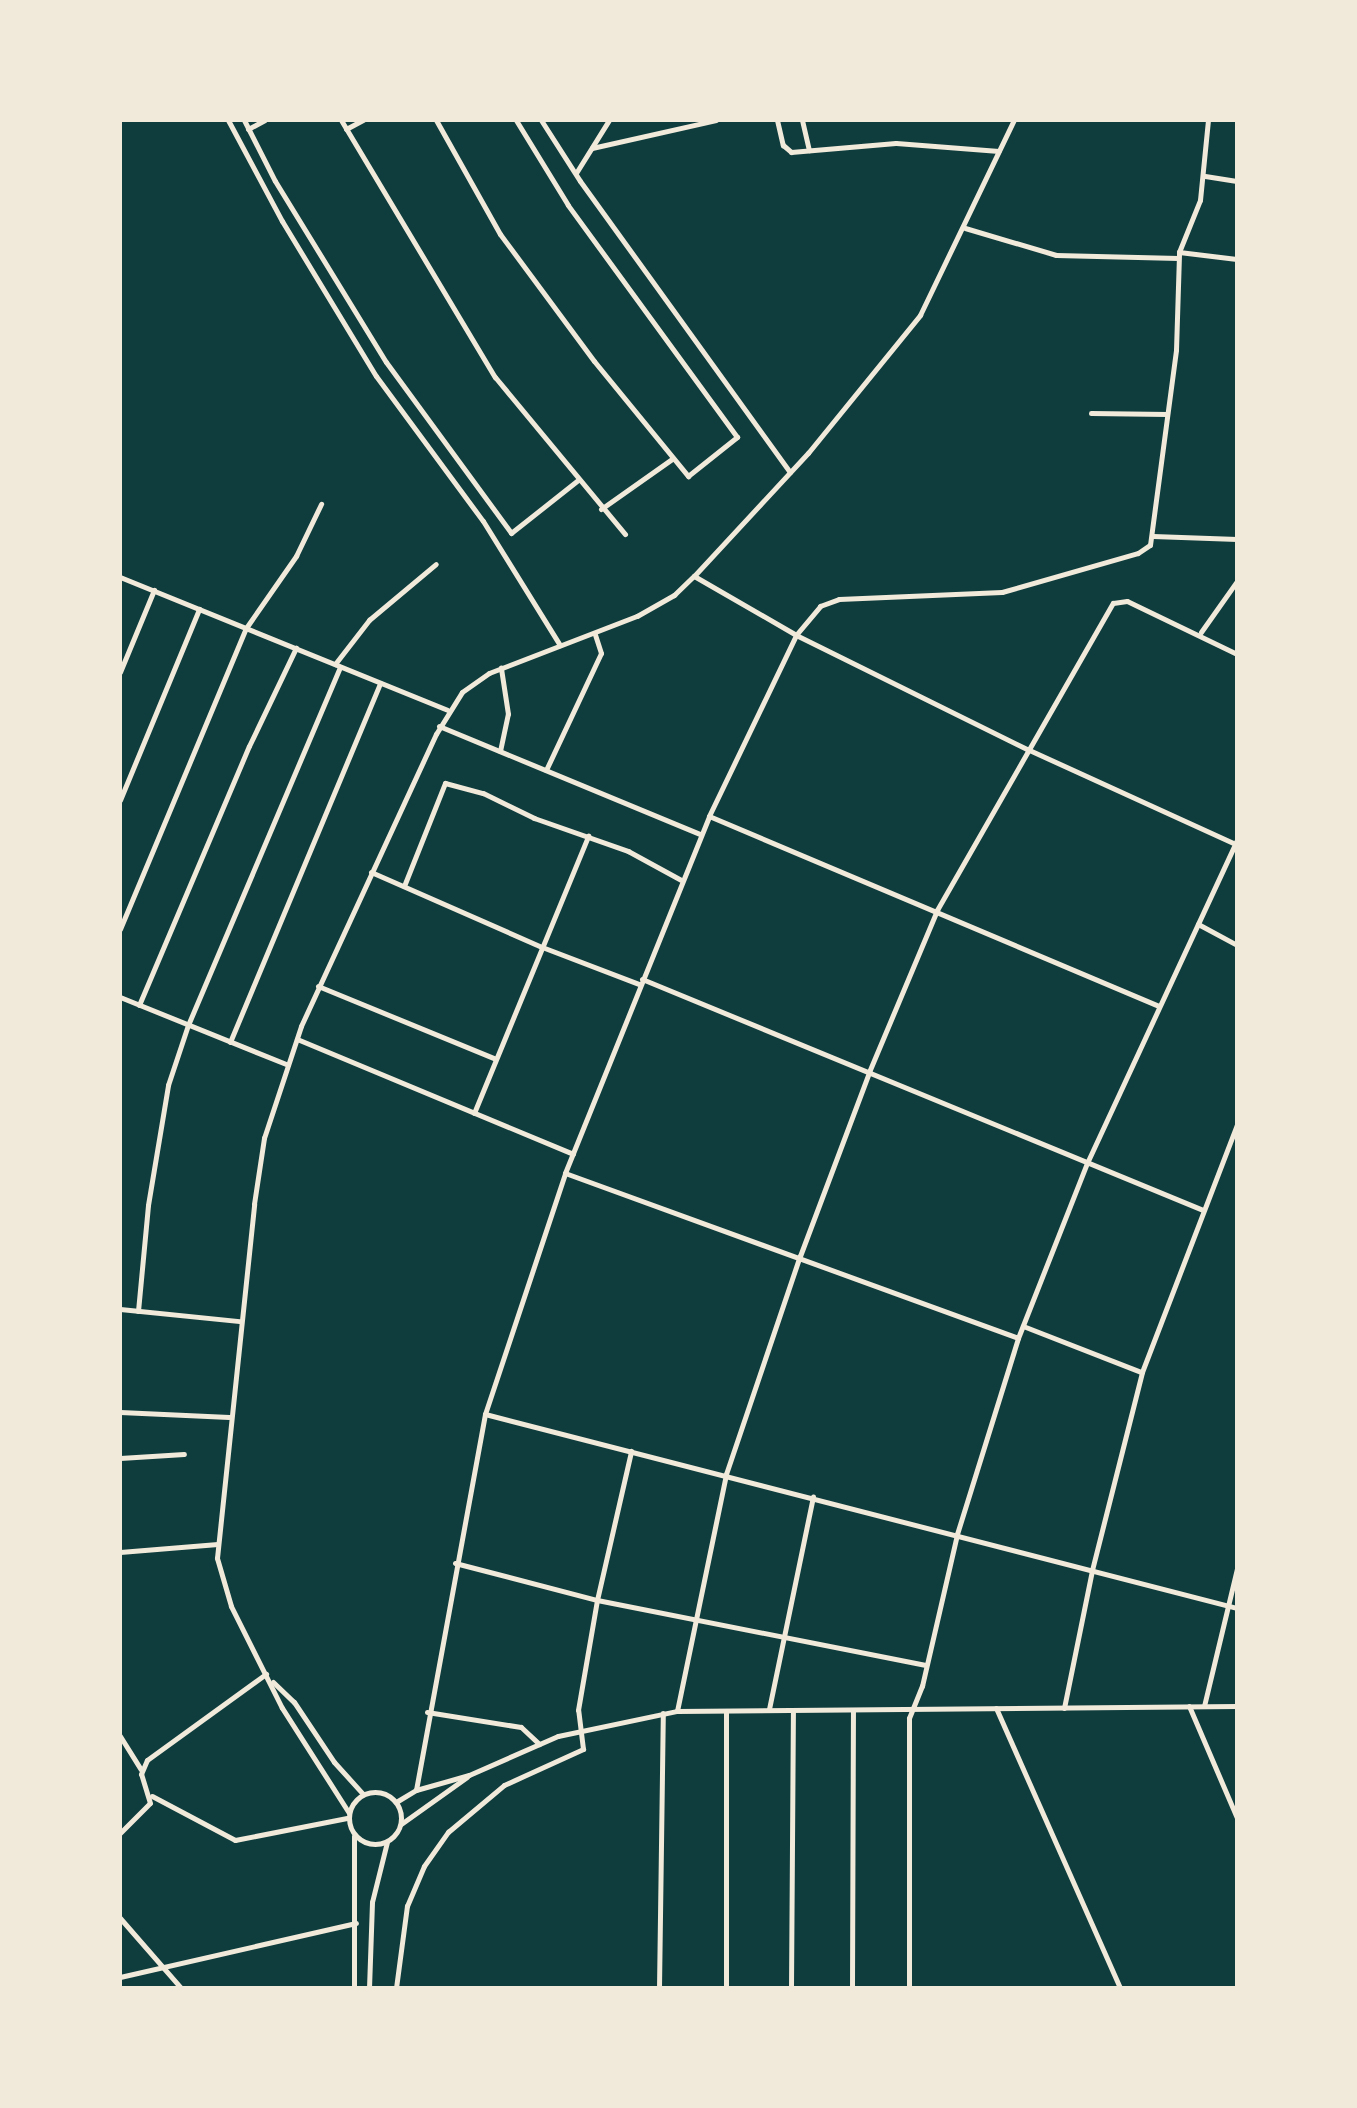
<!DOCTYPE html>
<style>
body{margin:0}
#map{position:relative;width:1357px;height:2108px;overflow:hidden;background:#0f3d3e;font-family:"Golos Text",sans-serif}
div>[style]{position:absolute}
.minor>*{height:5px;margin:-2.5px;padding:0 2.5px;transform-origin:2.5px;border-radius:2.5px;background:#f1e9da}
.minor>.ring{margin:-2.5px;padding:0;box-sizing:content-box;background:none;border:5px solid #f1e9da;border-radius:50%}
span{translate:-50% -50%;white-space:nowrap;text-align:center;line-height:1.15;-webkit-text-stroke:9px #f1e9da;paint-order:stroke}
.frame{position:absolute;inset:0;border:122px solid #f1e9da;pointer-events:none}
</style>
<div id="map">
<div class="minor">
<div style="left:228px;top:120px;width:115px;rotate:61.9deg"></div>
<div style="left:282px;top:221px;width:181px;rotate:58.8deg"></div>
<div style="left:376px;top:376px;width:180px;rotate:53.6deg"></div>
<div style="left:483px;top:521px;width:146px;rotate:58.2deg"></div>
<div style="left:244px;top:120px;width:68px;rotate:63.1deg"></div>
<div style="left:275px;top:181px;width:212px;rotate:58.5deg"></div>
<div style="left:386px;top:362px;width:212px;rotate:53.8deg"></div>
<div style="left:511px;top:533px;width:85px;rotate:-38.3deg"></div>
<div style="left:341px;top:120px;width:300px;rotate:59.1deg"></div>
<div style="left:495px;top:377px;width:204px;rotate:50.4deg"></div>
<div style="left:436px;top:120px;width:131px;rotate:60.7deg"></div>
<div style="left:500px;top:234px;width:158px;rotate:53.5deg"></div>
<div style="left:594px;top:361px;width:149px;rotate:50.7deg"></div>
<div style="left:688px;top:476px;width:63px;rotate:-38.5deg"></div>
<div style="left:737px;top:437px;width:287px;rotate:-126.1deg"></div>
<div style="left:568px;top:205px;width:100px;rotate:-121.5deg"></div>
<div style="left:541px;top:120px;width:72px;rotate:57.4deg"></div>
<div style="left:580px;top:181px;width:359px;rotate:54.2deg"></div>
<div style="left:777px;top:120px;width:26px;rotate:77deg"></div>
<div style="left:783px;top:145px;width:11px;rotate:41deg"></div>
<div style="left:791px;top:152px;width:105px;rotate:-4.9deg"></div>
<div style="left:896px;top:143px;width:103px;rotate:4.4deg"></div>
<div style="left:802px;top:120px;width:31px;rotate:77deg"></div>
<div style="left:248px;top:129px;width:19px;rotate:-28deg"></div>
<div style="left:346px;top:129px;width:19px;rotate:-28deg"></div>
<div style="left:592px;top:148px;width:127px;rotate:-12.7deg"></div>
<div style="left:576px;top:173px;width:62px;rotate:-58.1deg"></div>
<div style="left:1205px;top:176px;width:32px;rotate:9deg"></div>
<div style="left:965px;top:228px;width:95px;rotate:16.5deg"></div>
<div style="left:1056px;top:255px;width:122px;rotate:1.4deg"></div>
<div style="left:1179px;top:252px;width:58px;rotate:6.9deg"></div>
<div style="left:1091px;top:413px;width:76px;rotate:0.8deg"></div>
<div style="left:601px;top:509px;width:87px;rotate:-35.2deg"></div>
<div style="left:1153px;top:536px;width:84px;rotate:2deg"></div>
<div style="left:694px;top:576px;width:118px;rotate:30deg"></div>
<div style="left:796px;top:635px;width:258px;rotate:26.3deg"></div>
<div style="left:1027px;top:749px;width:229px;rotate:24.5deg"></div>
<div style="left:120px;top:577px;width:353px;rotate:22.1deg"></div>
<div style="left:1201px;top:632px;width:62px;rotate:-54.8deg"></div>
<div style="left:335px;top:664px;width:56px;rotate:-52.3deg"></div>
<div style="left:369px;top:620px;width:87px;rotate:-39.9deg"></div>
<div style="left:120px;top:672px;width:89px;rotate:-67.5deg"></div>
<div style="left:439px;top:726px;width:282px;rotate:22.5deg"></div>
<div style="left:500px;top:751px;width:38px;rotate:-78deg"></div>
<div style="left:508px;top:714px;width:47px;rotate:-98.7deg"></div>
<div style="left:546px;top:770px;width:129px;rotate:-64.8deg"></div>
<div style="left:601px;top:653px;width:20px;rotate:-108deg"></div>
<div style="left:120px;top:800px;width:207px;rotate:-67.5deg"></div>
<div style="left:709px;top:816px;width:488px;rotate:22.9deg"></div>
<div style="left:371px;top:872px;width:187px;rotate:23.7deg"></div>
<div style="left:542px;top:947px;width:104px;rotate:20.9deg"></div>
<div style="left:404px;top:886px;width:111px;rotate:-68.3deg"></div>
<div style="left:445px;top:783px;width:39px;rotate:15deg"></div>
<div style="left:483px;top:793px;width:57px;rotate:26.1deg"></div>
<div style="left:534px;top:818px;width:100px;rotate:19.3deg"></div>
<div style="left:628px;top:851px;width:60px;rotate:28.7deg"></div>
<div style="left:1198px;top:924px;width:44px;rotate:28.3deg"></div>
<div style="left:120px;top:929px;width:326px;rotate:-67.3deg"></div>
<div style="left:246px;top:628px;width:88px;rotate:-55.2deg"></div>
<div style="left:296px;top:556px;width:58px;rotate:-64.3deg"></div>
<div style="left:642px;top:979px;width:607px;rotate:22.38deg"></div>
<div style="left:318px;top:986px;width:192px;rotate:22.3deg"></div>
<div style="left:120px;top:997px;width:181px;rotate:22deg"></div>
<div style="left:139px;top:1005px;width:281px;rotate:-67deg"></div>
<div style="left:249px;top:746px;width:109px;rotate:-64.4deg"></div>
<div style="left:297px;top:1039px;width:299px;rotate:22.6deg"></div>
<div style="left:230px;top:1042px;width:389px;rotate:-67.3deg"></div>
<div style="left:474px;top:1113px;width:300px;rotate:-67.6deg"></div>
<div style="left:565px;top:1173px;width:482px;rotate:20deg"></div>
<div style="left:120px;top:1309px;width:120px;rotate:5.8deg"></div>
<div style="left:138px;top:1311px;width:106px;rotate:-84.6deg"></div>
<div style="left:148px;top:1205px;width:122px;rotate:-80.5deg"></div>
<div style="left:168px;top:1085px;width:63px;rotate:-71.6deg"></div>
<div style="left:188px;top:1025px;width:389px;rotate:-67deg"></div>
<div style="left:1023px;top:1326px;width:127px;rotate:21.3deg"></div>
<div style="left:120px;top:1412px;width:109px;rotate:2.6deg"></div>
<div style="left:485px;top:1414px;width:777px;rotate:14.47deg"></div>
<div style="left:120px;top:1458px;width:64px;rotate:-3.6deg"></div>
<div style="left:120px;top:1552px;width:98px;rotate:-4.7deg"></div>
<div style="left:455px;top:1563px;width:147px;rotate:14.6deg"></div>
<div style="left:597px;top:1600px;width:335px;rotate:11.2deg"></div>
<div style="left:273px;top:1682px;width:29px;rotate:44deg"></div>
<div style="left:294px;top:1702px;width:72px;rotate:56.3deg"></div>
<div style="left:334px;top:1762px;width:43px;rotate:47.8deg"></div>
<div style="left:1189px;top:1706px;width:122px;rotate:66.8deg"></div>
<div style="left:1204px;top:1706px;width:141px;rotate:-76.5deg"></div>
<div style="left:996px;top:1708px;width:306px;rotate:66.1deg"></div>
<div style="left:1064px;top:1708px;width:141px;rotate:-78.5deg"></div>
<div style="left:1092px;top:1570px;width:204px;rotate:-75.8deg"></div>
<div style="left:1142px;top:1372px;width:266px;rotate:-69deg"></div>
<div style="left:769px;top:1709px;width:217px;rotate:-78.3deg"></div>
<div style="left:677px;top:1711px;width:242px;rotate:-78.3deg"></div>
<div style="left:726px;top:1474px;width:230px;rotate:-71.3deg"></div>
<div style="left:800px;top:1256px;width:197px;rotate:-69.4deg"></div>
<div style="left:869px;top:1072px;width:176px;rotate:-67.2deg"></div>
<div style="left:937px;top:910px;width:354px;rotate:-60.2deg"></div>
<div style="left:1113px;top:603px;width:14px;rotate:-8deg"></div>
<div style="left:1127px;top:601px;width:122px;rotate:25.7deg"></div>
<div style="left:427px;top:1712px;width:95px;rotate:9.1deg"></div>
<div style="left:521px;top:1727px;width:25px;rotate:43deg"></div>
<div style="left:120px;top:1736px;width:39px;rotate:58deg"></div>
<div style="left:416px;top:1790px;width:382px;rotate:-79.6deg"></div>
<div style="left:485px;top:1414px;width:254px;rotate:-71.6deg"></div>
<div style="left:565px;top:1173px;width:385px;rotate:-68deg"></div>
<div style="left:709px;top:816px;width:201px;rotate:-64.3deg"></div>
<div style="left:796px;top:635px;width:38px;rotate:-50deg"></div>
<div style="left:820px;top:606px;width:20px;rotate:-20deg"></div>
<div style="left:839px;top:599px;width:163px;rotate:-2.5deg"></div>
<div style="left:1002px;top:592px;width:141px;rotate:-16deg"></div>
<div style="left:1138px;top:553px;width:14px;rotate:-34deg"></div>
<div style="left:1150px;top:545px;width:197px;rotate:-82.4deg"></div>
<div style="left:1176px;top:350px;width:98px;rotate:-88.2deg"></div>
<div style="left:1179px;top:252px;width:56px;rotate:-68deg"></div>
<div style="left:1200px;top:200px;width:80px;rotate:-84.3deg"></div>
<div class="ring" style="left:349px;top:1792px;width:47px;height:47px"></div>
<div style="left:152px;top:1796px;width:94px;rotate:27.9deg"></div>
<div style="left:235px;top:1840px;width:114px;rotate:-11.1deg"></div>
<div style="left:396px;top:1802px;width:23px;rotate:-31deg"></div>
<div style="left:416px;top:1790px;width:55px;rotate:-15.8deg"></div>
<div style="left:469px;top:1775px;width:97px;rotate:-23.7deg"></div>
<div style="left:558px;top:1736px;width:122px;rotate:-11.9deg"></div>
<div style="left:677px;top:1711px;width:560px;rotate:-0.51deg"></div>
<div style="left:349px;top:1813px;width:125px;rotate:-122.5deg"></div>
<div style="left:282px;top:1708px;width:114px;rotate:-116.6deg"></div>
<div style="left:231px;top:1606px;width:50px;rotate:-106.3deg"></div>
<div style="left:217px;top:1558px;width:356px;rotate:-84deg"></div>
<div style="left:254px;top:1204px;width:67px;rotate:-81.4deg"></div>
<div style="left:264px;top:1138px;width:118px;rotate:-71.7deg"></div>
<div style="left:301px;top:1026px;width:322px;rotate:-65.2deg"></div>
<div style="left:436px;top:734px;width:49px;rotate:-58.2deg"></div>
<div style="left:462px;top:692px;width:33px;rotate:-35deg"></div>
<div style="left:489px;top:673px;width:159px;rotate:-21.1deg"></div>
<div style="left:637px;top:616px;width:43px;rotate:-29.6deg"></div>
<div style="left:674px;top:595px;width:28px;rotate:-44deg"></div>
<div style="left:694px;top:576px;width:168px;rotate:-47.2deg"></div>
<div style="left:808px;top:453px;width:178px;rotate:-50.9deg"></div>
<div style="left:920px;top:315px;width:216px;rotate:-64.3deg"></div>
<div style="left:401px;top:1824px;width:81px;rotate:-35.5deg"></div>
<div style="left:120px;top:1833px;width:42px;rotate:-45deg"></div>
<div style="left:150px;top:1803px;width:30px;rotate:-107deg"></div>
<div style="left:141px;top:1774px;width:15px;rotate:-67deg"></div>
<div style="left:147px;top:1760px;width:147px;rotate:-35.9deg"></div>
<div style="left:120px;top:1918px;width:93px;rotate:48.9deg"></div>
<div style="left:120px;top:1977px;width:242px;rotate:-12.9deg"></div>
<div style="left:354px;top:1988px;width:152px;rotate:-90deg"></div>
<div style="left:369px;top:1988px;width:86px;rotate:-88deg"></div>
<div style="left:372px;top:1902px;width:62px;rotate:-76deg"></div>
<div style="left:396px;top:1988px;width:83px;rotate:-82.4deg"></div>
<div style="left:407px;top:1906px;width:43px;rotate:-67deg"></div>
<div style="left:424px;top:1866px;width:42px;rotate:-54.8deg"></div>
<div style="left:448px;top:1832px;width:73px;rotate:-40deg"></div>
<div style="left:504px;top:1785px;width:87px;rotate:-24.5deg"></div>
<div style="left:583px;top:1749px;width:39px;rotate:-97deg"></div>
<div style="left:578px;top:1710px;width:112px;rotate:-80.2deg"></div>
<div style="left:597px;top:1600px;width:153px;rotate:-77.1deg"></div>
<div style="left:659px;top:1988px;width:275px;rotate:-89.2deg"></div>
<div style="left:726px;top:1988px;width:277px;rotate:-90deg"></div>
<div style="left:791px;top:1988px;width:277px;rotate:-89.6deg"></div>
<div style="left:852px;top:1988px;width:277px;rotate:-89.8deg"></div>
<div style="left:909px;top:1988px;width:270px;rotate:-90deg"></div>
<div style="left:909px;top:1718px;width:35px;rotate:-68deg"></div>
<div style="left:922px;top:1686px;width:156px;rotate:-77deg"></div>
<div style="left:957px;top:1534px;width:205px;rotate:-72.7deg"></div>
<div style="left:1018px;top:1338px;width:188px;rotate:-68.5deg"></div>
<div style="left:1087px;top:1163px;width:356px;rotate:-65.1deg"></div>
</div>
<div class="frame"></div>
</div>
